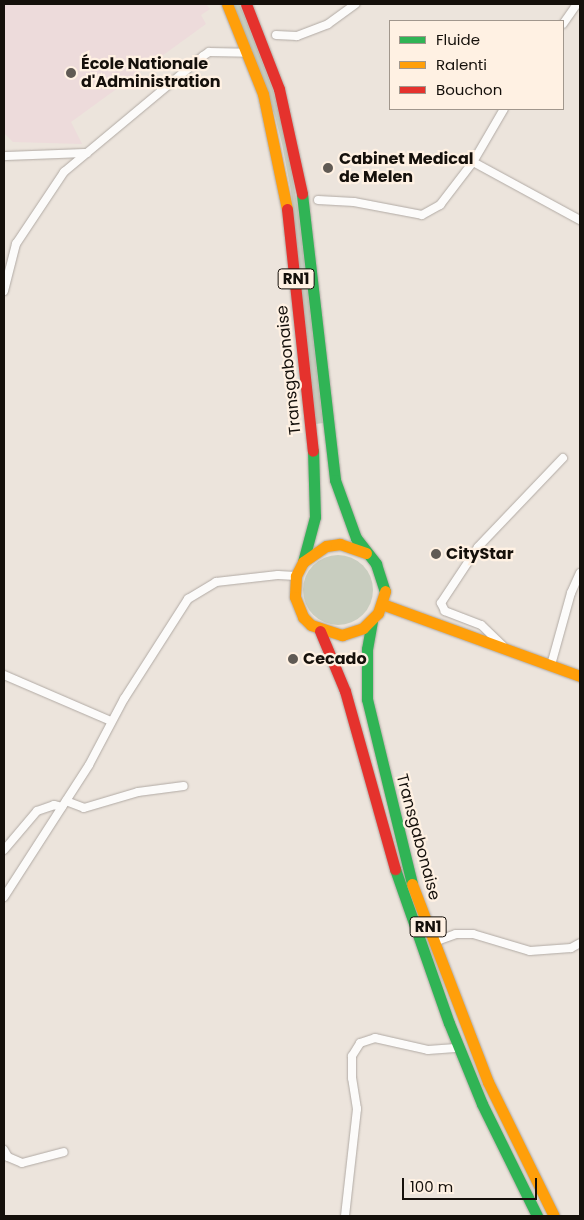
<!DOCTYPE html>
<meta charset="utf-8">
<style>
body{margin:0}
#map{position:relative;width:584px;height:1220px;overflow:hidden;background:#ece4dc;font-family:Poppins,sans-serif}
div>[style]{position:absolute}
.education>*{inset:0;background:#eddbdb}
.green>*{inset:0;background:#c8cdbf}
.round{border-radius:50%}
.roads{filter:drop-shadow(0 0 1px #b1aaa4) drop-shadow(0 0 1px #b1aaa4)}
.street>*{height:8px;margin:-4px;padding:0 4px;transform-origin:4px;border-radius:4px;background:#fcfbfa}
.fast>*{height:11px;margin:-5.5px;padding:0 5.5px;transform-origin:5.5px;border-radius:5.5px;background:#30b455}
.slow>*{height:11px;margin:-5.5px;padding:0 5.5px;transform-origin:5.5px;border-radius:5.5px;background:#ff9f0a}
.jam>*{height:11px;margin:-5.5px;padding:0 5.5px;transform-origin:5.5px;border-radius:5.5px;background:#e5322d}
.dots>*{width:14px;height:14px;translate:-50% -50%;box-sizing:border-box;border:2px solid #fff1e3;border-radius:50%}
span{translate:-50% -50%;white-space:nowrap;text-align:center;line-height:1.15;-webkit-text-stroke:4.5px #fff1e3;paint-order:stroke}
.shield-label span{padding:1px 4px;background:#fff1e3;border:1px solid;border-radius:4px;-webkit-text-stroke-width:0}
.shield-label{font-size:15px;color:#15100b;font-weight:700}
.poi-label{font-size:16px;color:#15100b;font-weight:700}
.left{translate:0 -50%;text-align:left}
.street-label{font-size:16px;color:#15100b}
.frame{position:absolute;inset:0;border:5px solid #15100b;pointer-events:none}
.legend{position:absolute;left:389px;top:20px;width:175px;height:90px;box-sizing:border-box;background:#fff1e3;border:1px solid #a1978d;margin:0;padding:6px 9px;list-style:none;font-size:15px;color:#15100b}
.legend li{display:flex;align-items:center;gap:10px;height:25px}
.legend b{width:25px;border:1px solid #a1978d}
.scale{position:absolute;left:402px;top:1178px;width:135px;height:22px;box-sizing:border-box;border:2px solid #15100b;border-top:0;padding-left:6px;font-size:15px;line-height:18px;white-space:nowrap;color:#15100b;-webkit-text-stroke:4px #fff1e3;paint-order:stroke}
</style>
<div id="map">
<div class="education">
<div style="clip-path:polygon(4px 4px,206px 4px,210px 9px,201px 15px,206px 24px,71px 122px,82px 144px,13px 142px,4px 133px)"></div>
</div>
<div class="green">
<div style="clip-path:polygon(233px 4px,239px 4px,244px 15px,273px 90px,287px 144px,299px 217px,323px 423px,316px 424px,291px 191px,282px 144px,275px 116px)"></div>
<div class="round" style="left:303px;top:555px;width:70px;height:70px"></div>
</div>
<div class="roads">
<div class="street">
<div style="left:563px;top:24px;width:24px;rotate:-55deg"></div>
<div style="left:276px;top:35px;width:21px;rotate:3deg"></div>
<div style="left:297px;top:36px;width:33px;rotate:-21deg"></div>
<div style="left:328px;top:24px;width:34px;rotate:-36deg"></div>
<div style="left:4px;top:156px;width:83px;rotate:-2.1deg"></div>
<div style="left:473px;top:162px;width:122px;rotate:28.5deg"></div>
<div style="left:318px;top:200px;width:36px;rotate:3deg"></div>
<div style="left:354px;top:202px;width:69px;rotate:10.8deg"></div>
<div style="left:422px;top:215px;width:21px;rotate:-29deg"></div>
<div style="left:440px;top:205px;width:54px;rotate:-52.5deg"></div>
<div style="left:473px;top:162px;width:61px;rotate:-59.7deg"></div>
<div style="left:4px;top:291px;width:49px;rotate:-75.7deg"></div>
<div style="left:16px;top:244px;width:87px;rotate:-56.3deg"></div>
<div style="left:64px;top:172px;width:181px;rotate:-39.8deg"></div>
<div style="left:203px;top:56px;width:7px;rotate:-34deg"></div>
<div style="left:209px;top:52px;width:39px;rotate:1deg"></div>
<div style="left:503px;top:646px;width:30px;rotate:-136deg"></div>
<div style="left:481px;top:625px;width:39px;rotate:-159deg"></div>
<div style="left:445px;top:611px;width:9px;rotate:-117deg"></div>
<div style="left:441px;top:603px;width:67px;rotate:-56.5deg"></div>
<div style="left:478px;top:547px;width:123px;rotate:-46.3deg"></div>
<div style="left:551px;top:665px;width:75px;rotate:-74.5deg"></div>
<div style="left:571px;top:593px;width:22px;rotate:-66deg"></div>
<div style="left:4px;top:675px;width:116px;rotate:23.3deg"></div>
<div style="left:66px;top:801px;width:19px;rotate:21deg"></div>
<div style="left:84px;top:808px;width:56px;rotate:-16.5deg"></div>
<div style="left:138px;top:792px;width:46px;rotate:-7.4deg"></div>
<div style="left:4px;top:850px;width:51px;rotate:-49.8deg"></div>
<div style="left:37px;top:811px;width:18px;rotate:-19deg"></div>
<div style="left:54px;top:805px;width:8px;rotate:14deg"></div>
<div style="left:4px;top:897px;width:157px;rotate:-57.2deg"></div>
<div style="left:89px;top:765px;width:75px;rotate:-62.1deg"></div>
<div style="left:124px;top:699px;width:119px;rotate:-57.4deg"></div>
<div style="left:188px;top:599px;width:33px;rotate:-31deg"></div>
<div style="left:216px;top:582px;width:62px;rotate:-6.4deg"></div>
<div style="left:278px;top:575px;width:18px;rotate:3deg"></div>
<div style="left:434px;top:942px;width:23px;rotate:-20deg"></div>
<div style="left:456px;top:934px;width:17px"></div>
<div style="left:473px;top:934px;width:59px;rotate:16.6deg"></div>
<div style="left:530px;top:951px;width:41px;rotate:-4.2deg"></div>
<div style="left:571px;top:948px;width:10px;rotate:-29deg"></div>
<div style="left:4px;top:1150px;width:8px;rotate:60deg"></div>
<div style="left:8px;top:1157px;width:15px;rotate:23deg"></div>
<div style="left:22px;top:1163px;width:43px;rotate:-14.7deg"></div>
<div style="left:345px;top:1216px;width:108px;rotate:-83.6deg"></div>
<div style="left:357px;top:1109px;width:31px;rotate:-99deg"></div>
<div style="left:352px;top:1078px;width:22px;rotate:-90deg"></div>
<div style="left:352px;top:1056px;width:15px;rotate:-58deg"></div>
<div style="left:360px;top:1043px;width:16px;rotate:-18deg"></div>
<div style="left:375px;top:1038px;width:54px;rotate:12.8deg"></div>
<div style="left:428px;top:1050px;width:31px;rotate:-4deg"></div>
</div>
<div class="fast">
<div style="left:302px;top:194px;width:288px;rotate:83.4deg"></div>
<div style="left:335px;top:480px;width:62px;rotate:70.1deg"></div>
<div style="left:356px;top:538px;width:33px;rotate:52deg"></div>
<div style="left:376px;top:564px;width:28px;rotate:72deg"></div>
<div style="left:303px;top:562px;width:47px;rotate:-75.1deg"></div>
<div style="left:315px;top:517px;width:66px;rotate:-91.7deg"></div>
<div style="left:372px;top:621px;width:28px;rotate:100deg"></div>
<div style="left:367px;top:649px;width:50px;rotate:90deg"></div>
<div style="left:367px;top:699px;width:190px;rotate:76.3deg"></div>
<div style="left:395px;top:869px;width:163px;rotate:70.7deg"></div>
<div style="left:449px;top:1023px;width:87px;rotate:67.8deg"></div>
<div style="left:482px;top:1104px;width:125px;rotate:63.8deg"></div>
</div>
<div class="slow">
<div style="left:227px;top:4px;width:97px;rotate:68.2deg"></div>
<div style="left:263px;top:94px;width:117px;rotate:78.2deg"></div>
<div style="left:366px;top:553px;width:28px;rotate:-161deg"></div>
<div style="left:340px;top:544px;width:14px;rotate:172deg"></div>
<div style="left:326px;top:546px;width:28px;rotate:145deg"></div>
<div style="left:303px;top:562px;width:16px;rotate:117deg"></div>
<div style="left:296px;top:576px;width:21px;rotate:93deg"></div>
<div style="left:295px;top:597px;width:22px;rotate:68deg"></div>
<div style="left:303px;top:617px;width:11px;rotate:45deg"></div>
<div style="left:311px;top:625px;width:33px;rotate:18deg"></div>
<div style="left:342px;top:635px;width:22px;rotate:-18deg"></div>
<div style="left:363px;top:628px;width:21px;rotate:-45deg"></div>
<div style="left:378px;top:613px;width:23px;rotate:-72deg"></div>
<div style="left:382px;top:604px;width:211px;rotate:20deg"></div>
<div style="left:412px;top:884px;width:212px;rotate:69deg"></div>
<div style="left:488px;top:1082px;width:149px;rotate:63.8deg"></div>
</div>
<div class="jam">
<div style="left:246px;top:4px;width:91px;rotate:68.8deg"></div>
<div style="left:279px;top:89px;width:107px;rotate:77.6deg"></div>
<div style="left:287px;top:209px;width:243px;rotate:83.9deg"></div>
<div style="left:320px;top:631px;width:65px;rotate:67.4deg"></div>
<div style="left:345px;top:691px;width:185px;rotate:74.3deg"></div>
</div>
</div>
<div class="dots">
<div style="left:71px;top:73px;background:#605a54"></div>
<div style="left:328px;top:168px;background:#605a54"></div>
<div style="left:436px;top:554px;background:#605a54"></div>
<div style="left:293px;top:659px;background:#605a54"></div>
</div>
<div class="shield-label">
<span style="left:296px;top:279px">RN1</span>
<span style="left:428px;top:927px">RN1</span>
</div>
<div class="poi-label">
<span class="left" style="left:81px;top:73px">École Nationale<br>d'Administration</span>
<span class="left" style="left:339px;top:168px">Cabinet Medical<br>de Melen</span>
<span class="left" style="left:446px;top:554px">CityStar</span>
<span class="left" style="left:303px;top:659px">Cecado</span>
</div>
<div class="street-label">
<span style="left:289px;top:370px;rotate:-96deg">Transgabonaise</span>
<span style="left:418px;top:837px;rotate:75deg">Transgabonaise</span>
</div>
<div class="frame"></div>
<ul class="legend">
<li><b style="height:6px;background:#30b455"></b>Fluide</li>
<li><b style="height:6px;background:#ff9f0a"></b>Ralenti</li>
<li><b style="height:6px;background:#e5322d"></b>Bouchon</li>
</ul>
<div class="scale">100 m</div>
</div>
